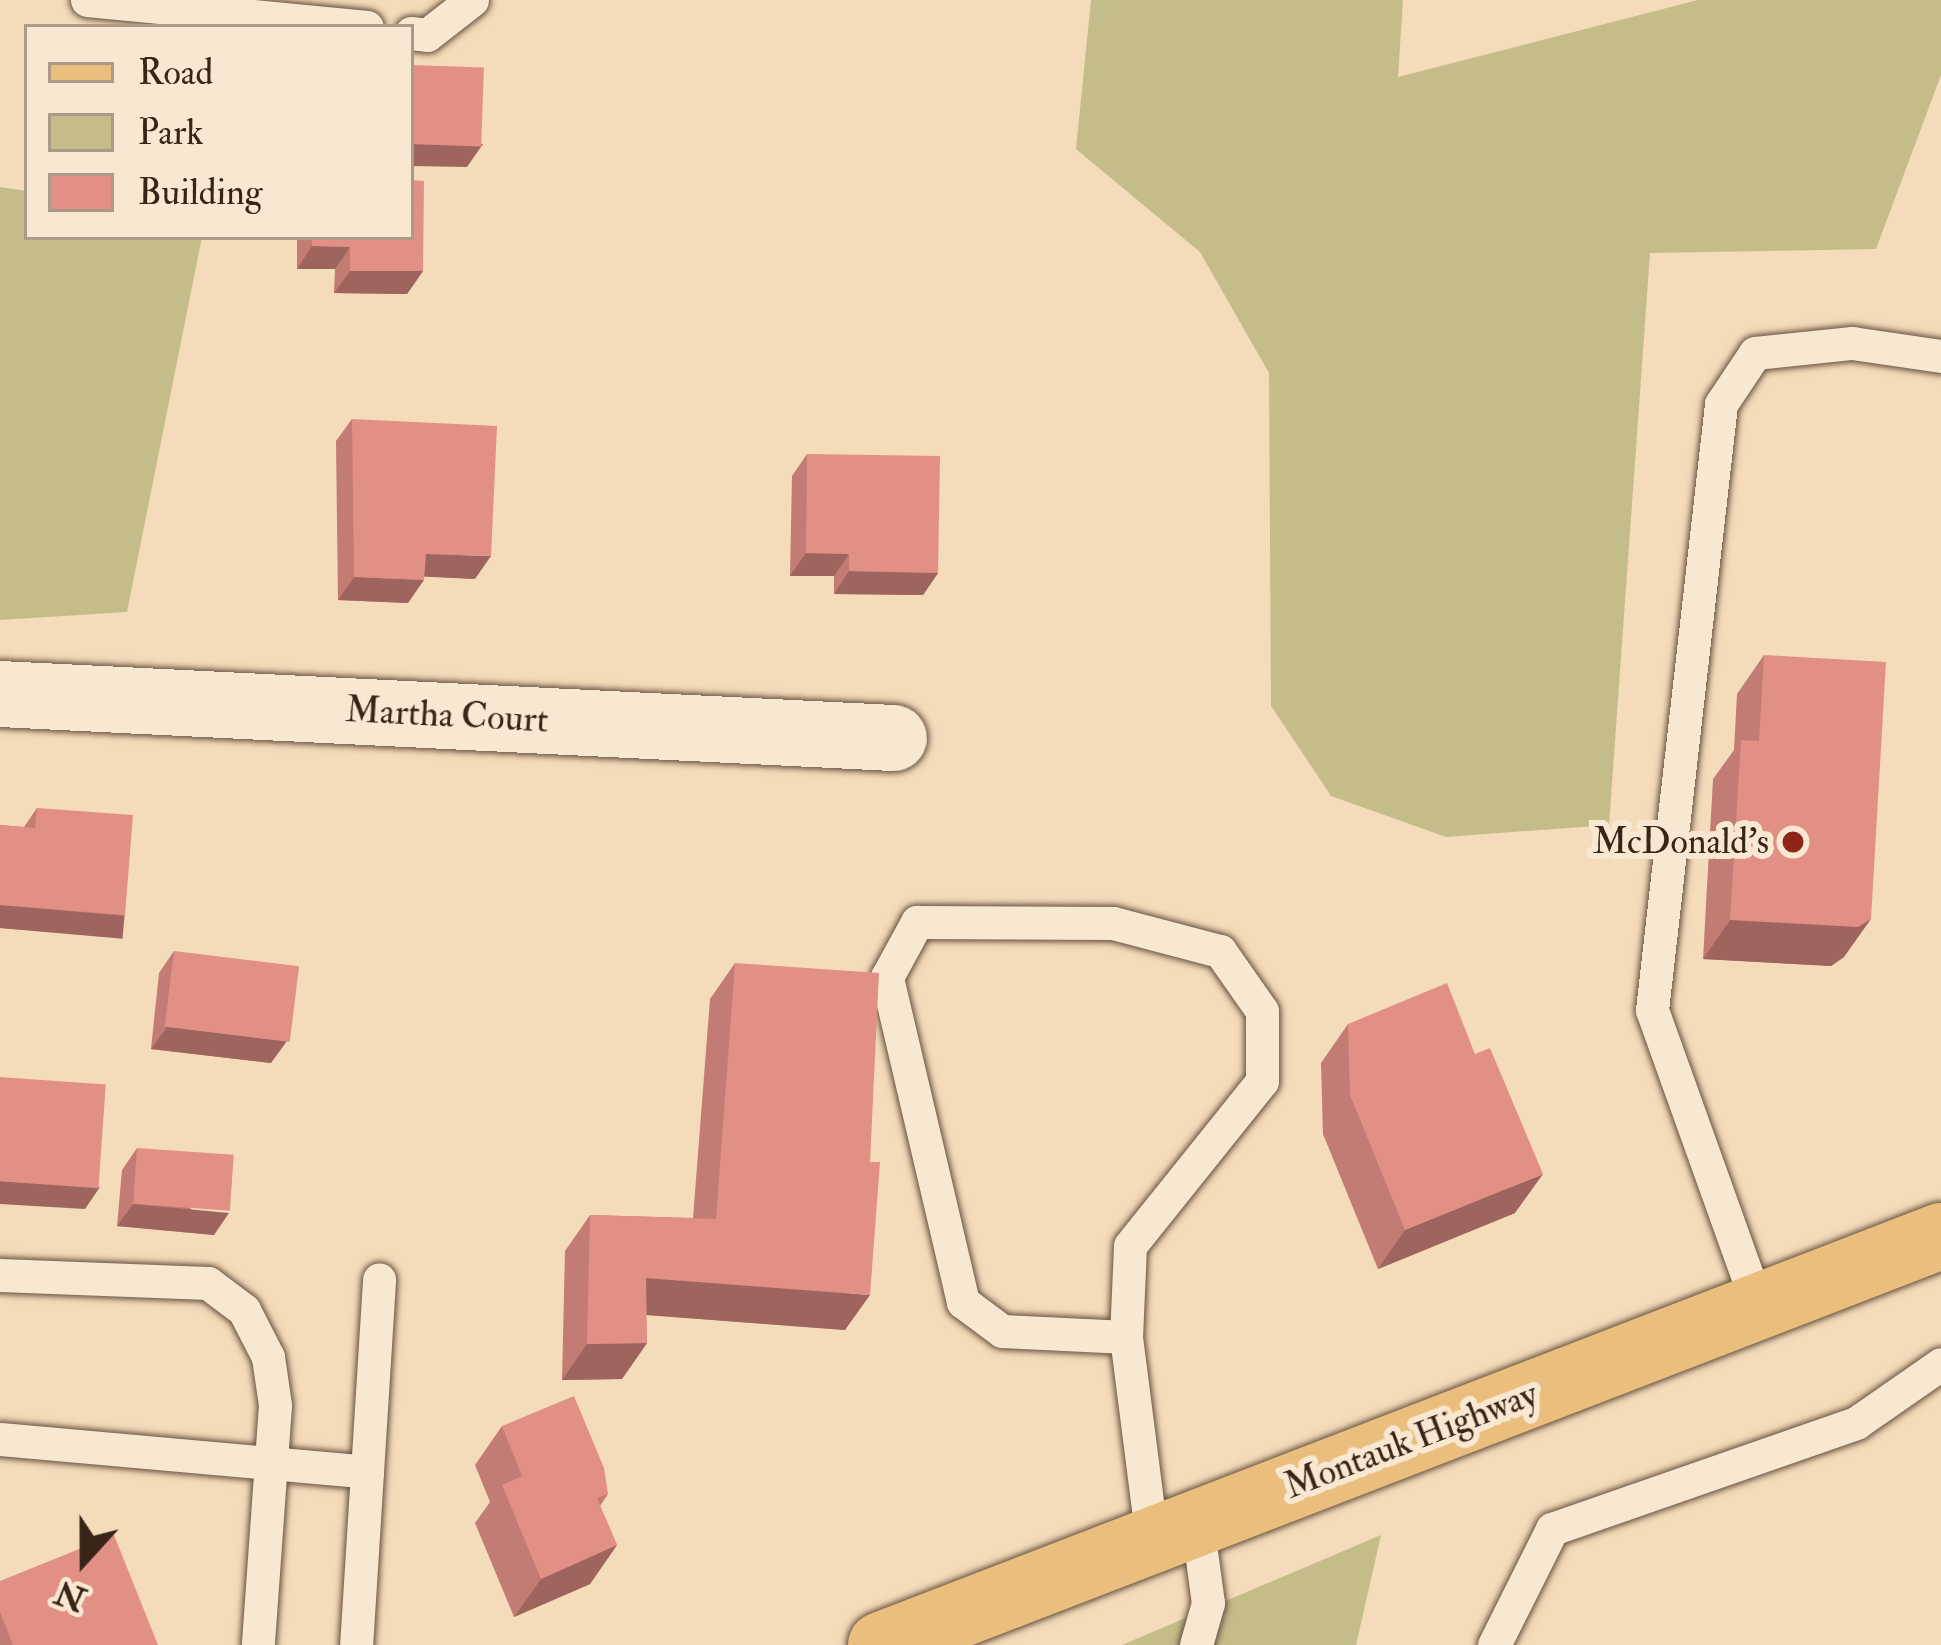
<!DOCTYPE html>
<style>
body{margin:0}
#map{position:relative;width:1941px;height:1645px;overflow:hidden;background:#f4dbb9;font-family:"IM FELL Double Pica",serif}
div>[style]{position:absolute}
.green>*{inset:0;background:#c4bd8a}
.roads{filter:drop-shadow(0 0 3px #675240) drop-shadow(0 0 3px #675240)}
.service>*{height:33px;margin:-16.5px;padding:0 16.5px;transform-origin:16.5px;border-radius:16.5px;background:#f8e8d2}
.minor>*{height:66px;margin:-33px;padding:0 33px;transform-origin:33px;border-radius:33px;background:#f8e8d2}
.primary>*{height:66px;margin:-33px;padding:0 33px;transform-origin:33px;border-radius:33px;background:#eabe7c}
.wall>*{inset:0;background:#c27c73}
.shaded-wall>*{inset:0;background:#9e655e;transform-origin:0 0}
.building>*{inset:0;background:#e29086;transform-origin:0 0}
.dots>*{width:33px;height:33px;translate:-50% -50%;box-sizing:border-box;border:6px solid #f8e8d2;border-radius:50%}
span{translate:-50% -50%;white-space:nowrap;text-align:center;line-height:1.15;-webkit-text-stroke:12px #f8e8d2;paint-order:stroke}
.street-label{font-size:36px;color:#382517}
.poi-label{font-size:36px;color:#382517}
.right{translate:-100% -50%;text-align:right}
.legend{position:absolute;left:24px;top:24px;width:390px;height:216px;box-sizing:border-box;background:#f8e8d2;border:3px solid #ab9a87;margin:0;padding:15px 21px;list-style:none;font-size:36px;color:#382517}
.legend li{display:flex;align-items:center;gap:24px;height:60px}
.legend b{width:60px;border:3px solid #ab9a87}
.north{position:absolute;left:24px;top:1501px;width:120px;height:120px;-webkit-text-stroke:9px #f8e8d2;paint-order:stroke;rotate:201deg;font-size:33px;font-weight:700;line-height:48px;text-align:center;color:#382517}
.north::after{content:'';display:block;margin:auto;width:42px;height:54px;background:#382517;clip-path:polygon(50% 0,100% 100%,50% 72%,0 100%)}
</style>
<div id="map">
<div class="green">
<div style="clip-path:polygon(1091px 0,1403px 0,1398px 77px,1698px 0,1941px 0,1941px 75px,1876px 249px,1650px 253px,1609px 825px,1446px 837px,1331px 796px,1271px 706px,1269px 373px,1200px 252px,1076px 149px)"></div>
<div style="clip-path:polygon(0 187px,27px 191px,27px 237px,202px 237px,127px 612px,0 620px)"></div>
<div style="clip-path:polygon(1381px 1535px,1356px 1645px,1122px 1645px)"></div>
</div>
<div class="roads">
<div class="service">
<div style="left:87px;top:0;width:281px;rotate:5.5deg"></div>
<div style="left:411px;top:33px;width:16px;rotate:7deg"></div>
<div style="left:427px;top:35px;width:57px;rotate:-37.9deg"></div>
<div style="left:0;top:1275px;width:208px;rotate:2.2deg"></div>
<div style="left:208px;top:1283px;width:45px;rotate:36.9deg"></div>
<div style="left:244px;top:1310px;width:53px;rotate:62.9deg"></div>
<div style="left:268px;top:1357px;width:49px;rotate:81.7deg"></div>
<div style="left:275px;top:1405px;width:241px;rotate:94.1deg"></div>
<div style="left:1758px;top:1306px;width:314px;rotate:-109.7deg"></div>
<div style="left:1652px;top:1010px;width:610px;rotate:-83.5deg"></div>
<div style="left:1721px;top:404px;width:61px;rotate:-56.3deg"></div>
<div style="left:1755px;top:353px;width:98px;rotate:-5.9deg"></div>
<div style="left:1852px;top:343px;width:90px;rotate:8.3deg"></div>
<div style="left:1126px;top:1337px;width:124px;rotate:-177.2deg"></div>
<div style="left:1002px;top:1331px;width:49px;rotate:-143.4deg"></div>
<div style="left:963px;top:1302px;width:334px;rotate:-103.2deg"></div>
<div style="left:887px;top:977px;width:63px;rotate:-61.4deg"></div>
<div style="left:917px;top:922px;width:196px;rotate:0.3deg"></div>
<div style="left:1113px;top:923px;width:111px;rotate:14.7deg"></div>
<div style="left:1220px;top:951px;width:73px;rotate:55deg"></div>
<div style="left:1262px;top:1011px;width:70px;rotate:90deg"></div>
<div style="left:1262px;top:1081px;width:211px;rotate:128.7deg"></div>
<div style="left:1130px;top:1246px;width:91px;rotate:92.5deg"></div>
<div style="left:1126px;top:1337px;width:205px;rotate:82.7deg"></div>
<div style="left:0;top:1439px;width:368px;rotate:5.1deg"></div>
<div style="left:367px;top:1472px;width:173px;rotate:93.6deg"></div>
<div style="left:367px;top:1472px;width:193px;rotate:-86.4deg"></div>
<div style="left:1196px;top:1645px;width:44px;rotate:-74.1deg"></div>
<div style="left:1208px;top:1603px;width:81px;rotate:-97.8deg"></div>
<div style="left:1494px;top:1645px;width:130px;rotate:-63.4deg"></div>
<div style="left:1552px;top:1529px;width:322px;rotate:-19.2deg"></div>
<div style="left:1856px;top:1423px;width:103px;rotate:-34.8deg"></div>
</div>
<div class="minor">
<div style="left:0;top:694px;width:895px;rotate:2.82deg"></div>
</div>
<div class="primary">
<div style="left:881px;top:1645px;width:1136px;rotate:-21.1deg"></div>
</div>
</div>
<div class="wall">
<div style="clip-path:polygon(297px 237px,411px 237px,423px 271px,407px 294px,334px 293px,335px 269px,297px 269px)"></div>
<div style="clip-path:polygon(352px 419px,475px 579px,424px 576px,408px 603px,338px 600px,336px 441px)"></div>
<div style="clip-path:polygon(807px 454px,938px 573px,923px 595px,834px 594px,834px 576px,790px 576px,792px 476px)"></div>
<div style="clip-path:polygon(1764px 655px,1844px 957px,1831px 966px,1703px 959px,1713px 779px,1734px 750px,1737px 694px)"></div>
<div style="clip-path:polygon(37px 808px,125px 915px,110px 937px,0 928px,0 825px,24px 827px)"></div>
<div style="clip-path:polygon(174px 951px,271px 1063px,151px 1049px,159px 973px)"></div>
<div style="clip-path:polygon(735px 963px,870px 1162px,845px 1330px,646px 1315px,647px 1343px,622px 1379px,562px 1380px,565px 1251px,590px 1215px,693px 1218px,710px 999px)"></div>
<div style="clip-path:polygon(1348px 1024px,1475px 1054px,1515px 1213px,1378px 1269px,1323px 1134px,1321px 1063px)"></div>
<div style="clip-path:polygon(137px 1148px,214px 1235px,117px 1226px,122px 1170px)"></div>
<div style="clip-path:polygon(502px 1426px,608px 1494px,600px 1506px,617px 1545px,590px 1584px,514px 1617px,475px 1523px,490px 1502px,475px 1465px)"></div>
<div style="clip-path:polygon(0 1581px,158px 1645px,0 1645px)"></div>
</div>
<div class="shaded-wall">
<div style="clip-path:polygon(411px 144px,483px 144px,467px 167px,411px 166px)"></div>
<div style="clip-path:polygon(312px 246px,350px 247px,335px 269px,297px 269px)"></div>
<div style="clip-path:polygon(350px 271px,423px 271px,407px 294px,334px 293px)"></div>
<div style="clip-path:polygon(806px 553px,849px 554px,834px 576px,790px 576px)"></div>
<div style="clip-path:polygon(426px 554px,491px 556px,475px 579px,410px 576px)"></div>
<div style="clip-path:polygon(849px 571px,938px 573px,923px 595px,834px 594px)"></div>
<div style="clip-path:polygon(354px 577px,424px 580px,408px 603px,338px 600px)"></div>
<div style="left:0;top:905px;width:125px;height:23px;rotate:5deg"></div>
<div style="clip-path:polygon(1871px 919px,1844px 957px,1831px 966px,1703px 959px,1730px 920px)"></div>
<div style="clip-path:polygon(167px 1027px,287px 1041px,271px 1063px,151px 1049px)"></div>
<div style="clip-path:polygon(1543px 1174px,1515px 1213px,1378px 1269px,1405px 1230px)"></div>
<div style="clip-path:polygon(0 1181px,100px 1187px,85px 1209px,0 1204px)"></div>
<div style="clip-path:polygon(133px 1204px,229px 1213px,214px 1235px,117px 1226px)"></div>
<div style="clip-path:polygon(646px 1278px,870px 1295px,845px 1330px,621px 1313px)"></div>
<div style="clip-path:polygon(647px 1343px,622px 1379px,562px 1380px,587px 1344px)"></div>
<div style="clip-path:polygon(617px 1545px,590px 1584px,514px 1617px,541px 1579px)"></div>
</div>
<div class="building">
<div style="left:411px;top:65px;width:73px;height:79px;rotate:2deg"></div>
<div style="clip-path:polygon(411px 180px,424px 181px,423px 271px,350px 271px,350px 247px,312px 246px,312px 237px,411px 237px)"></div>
<div style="clip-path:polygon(352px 419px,497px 426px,491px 556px,426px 554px,424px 580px,354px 577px)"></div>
<div style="clip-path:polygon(807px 454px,940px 456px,938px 573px,849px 571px,849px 554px,806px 553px)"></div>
<div style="clip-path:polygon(1764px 655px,1886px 662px,1871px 919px,1858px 927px,1730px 920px,1741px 740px,1759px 741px)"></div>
<div style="clip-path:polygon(37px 808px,133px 815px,125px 915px,0 905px,0 825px,35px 828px)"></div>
<div style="left:174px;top:951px;width:126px;height:76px;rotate:7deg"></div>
<div style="clip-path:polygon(735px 963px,879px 973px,870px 1162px,880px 1162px,870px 1295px,646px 1278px,647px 1343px,587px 1344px,590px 1215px,716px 1219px)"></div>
<div style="clip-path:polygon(1447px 983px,1475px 1054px,1490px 1048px,1543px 1174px,1405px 1230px,1350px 1095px,1348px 1024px)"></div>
<div style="left:0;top:1077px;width:106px;height:104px;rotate:4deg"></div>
<div style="left:137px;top:1148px;width:97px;height:56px;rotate:4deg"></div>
<div style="clip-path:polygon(574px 1396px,604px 1468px,608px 1494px,597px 1498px,617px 1545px,541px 1579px,502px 1485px,522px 1476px,502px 1426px)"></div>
<div style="clip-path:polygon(114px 1535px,158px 1645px,13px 1645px,0 1612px,0 1581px)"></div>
</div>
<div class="dots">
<div style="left:1793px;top:842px;background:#8f2418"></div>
</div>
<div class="street-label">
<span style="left:447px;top:715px;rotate:3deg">Martha Court</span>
<span style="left:1411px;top:1440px;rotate:-21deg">Montauk Highway</span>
</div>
<div class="poi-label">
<span class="right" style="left:1769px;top:842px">McDonald's</span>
</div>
<ul class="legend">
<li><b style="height:15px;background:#eabe7c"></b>Road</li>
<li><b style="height:33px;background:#c4bd8a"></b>Park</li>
<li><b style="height:33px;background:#e29086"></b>Building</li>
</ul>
<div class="north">N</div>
</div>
